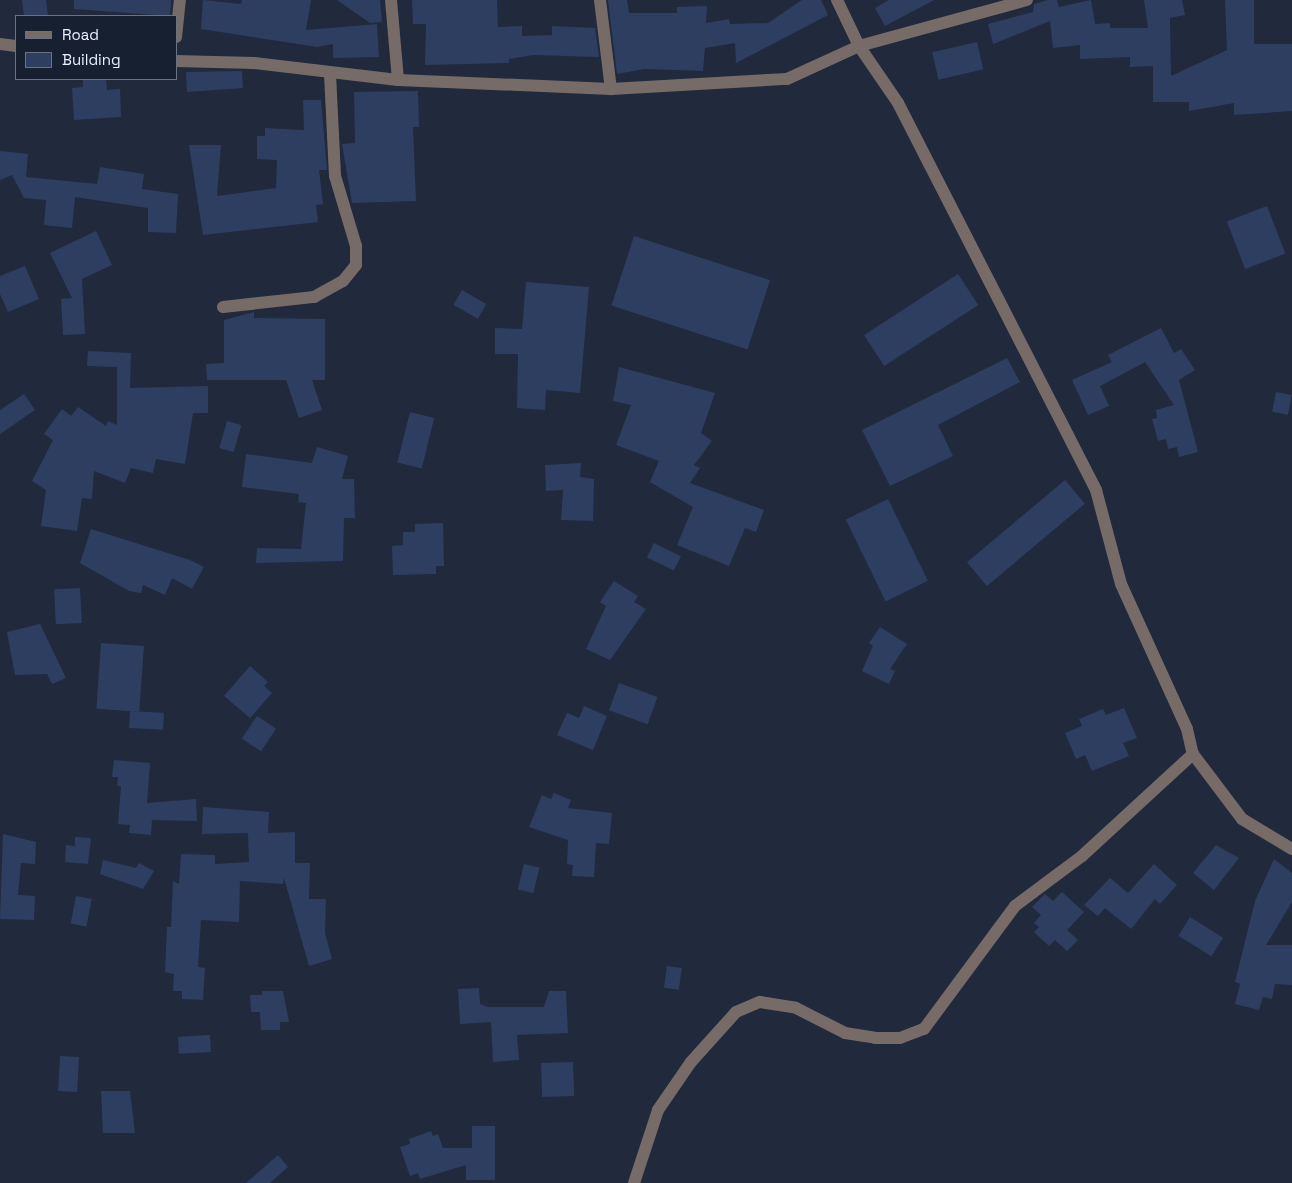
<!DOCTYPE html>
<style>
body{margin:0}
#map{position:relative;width:1292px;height:1183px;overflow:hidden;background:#21293c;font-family:"Space Grotesk",sans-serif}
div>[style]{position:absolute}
.building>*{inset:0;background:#2e3e61;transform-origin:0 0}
.minor>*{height:12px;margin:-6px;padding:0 6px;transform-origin:6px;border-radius:6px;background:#776b68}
span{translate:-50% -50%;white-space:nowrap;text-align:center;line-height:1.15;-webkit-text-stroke:4px #172031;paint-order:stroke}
.legend{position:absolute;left:15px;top:15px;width:162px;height:65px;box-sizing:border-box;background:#172031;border:1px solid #6b7383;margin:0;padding:6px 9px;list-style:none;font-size:15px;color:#eaf0fd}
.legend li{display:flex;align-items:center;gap:10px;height:25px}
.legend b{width:25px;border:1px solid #6b7383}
</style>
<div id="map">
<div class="building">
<div style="clip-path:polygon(22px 0,46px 0,48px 16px,24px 16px)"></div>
<div style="clip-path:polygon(74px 0,171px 0,170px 16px,74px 9px)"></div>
<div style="clip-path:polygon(203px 0,241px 4px,242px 0,311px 0,306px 30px,377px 24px,379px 57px,333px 58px,333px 44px,317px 47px,201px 29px)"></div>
<div style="clip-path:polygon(337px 0,380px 0,382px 22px,370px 23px)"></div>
<div style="clip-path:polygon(412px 0,497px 0,498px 27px,522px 26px,522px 36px,552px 35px,552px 26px,595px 28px,599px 57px,533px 55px,509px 59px,509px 63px,425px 65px,426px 24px,413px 24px)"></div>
<div style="clip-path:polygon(608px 0,627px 0,629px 13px,677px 13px,677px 7px,707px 6px,706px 23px,729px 19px,730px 24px,768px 23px,802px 0,821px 0,828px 15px,736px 63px,735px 43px,705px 48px,703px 71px,644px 69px,617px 74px)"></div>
<div style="clip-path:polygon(889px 0,934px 0,885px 26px,875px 8px)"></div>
<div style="clip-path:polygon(1048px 0,1057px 0,1059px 7px,1091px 0,1095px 24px,1110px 23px,1110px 28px,1148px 28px,1144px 0,1182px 0,1185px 15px,1170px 18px,1171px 76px,1227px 50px,1225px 0,1254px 0,1254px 44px,1292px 44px,1292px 111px,1234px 115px,1234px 103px,1189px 111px,1189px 102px,1153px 102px,1153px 66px,1130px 67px,1130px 57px,1080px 59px,1080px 45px,1053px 48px,1050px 21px,993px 44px,988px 24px,1033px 12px,1034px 4px)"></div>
<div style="left:977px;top:42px;width:28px;height:46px;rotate:77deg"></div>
<div style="clip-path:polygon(242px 71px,243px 88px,187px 92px,186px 72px)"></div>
<div style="clip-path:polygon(106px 79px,107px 90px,120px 89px,121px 117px,74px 120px,72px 88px,83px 87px,83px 80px)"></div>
<div style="clip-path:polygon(418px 91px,419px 127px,413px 127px,416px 201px,352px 203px,342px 144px,355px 143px,354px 92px)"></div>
<div style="clip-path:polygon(303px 100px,321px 100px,327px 170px,319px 170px,323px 204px,316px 205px,318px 222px,203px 235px,189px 145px,221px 145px,217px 196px,276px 188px,277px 160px,257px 159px,257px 136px,265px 136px,265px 128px,304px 130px)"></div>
<div style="clip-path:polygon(0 151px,28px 154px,26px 177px,97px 184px,100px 167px,144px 174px,142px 189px,178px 194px,176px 233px,148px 232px,148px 208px,75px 197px,72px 228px,44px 225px,46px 200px,24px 198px,12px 175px,0 180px)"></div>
<div style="left:1267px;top:206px;width:51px;height:43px;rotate:69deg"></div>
<div style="clip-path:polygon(96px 231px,112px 265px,82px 279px,85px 334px,63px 335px,61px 299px,72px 298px,50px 253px)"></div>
<div style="left:634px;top:236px;width:143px;height:73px;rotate:18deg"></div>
<div style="clip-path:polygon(25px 266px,39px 299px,8px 312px,0 294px,0 276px)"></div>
<div style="left:958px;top:274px;width:37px;height:112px;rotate:57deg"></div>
<div style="clip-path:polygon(526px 282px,589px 287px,580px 393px,546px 390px,545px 410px,517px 408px,518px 354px,495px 354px,495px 328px,522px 329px)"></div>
<div style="left:462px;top:290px;width:28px;height:17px;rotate:30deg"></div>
<div style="clip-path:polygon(254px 312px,254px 318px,325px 319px,325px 380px,312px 380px,322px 410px,299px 418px,286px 380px,207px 380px,206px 364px,224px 363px,224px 320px)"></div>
<div style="clip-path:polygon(1161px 328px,1174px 353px,1181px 349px,1195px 370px,1179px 380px,1198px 452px,1179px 457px,1177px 447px,1168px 449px,1166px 439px,1158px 441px,1152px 419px,1157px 418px,1156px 410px,1174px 405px,1145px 362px,1100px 386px,1109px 406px,1088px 415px,1072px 380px,1112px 362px,1108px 355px)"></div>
<div style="clip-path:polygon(88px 351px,131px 353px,130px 388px,208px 386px,208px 413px,193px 413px,185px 464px,156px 459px,153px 473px,131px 468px,125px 483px,94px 471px,92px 499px,82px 498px,77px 531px,41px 526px,46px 490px,32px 481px,53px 440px,44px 434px,62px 409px,71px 416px,78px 407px,106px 426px,108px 421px,117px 425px,117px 367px,87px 366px)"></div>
<div style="clip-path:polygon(1007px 358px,1020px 382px,938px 425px,953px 456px,890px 486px,862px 430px)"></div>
<div style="clip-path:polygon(619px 367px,715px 393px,701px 433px,712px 441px,694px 465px,700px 468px,690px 483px,764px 510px,756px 532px,745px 528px,729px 566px,677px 545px,693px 507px,650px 482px,659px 461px,616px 445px,631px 405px,613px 401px)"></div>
<div style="left:1276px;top:392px;width:16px;height:20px;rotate:11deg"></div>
<div style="clip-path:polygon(24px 394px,35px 410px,0 434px,0 410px)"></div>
<div style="left:410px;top:412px;width:25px;height:52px;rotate:14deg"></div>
<div style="left:227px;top:421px;width:15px;height:28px;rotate:16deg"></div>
<div style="clip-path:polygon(317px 447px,348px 456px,342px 479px,354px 479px,355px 518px,344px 518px,343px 561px,256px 563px,257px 548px,301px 549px,306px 503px,298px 502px,299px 494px,242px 487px,246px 454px,312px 463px)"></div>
<div style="clip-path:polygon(581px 463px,580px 477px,594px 479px,593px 521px,561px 520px,563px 490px,546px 491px,545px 465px)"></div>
<div style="left:1065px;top:480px;width:31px;height:128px;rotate:50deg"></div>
<div style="left:888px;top:499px;width:91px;height:47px;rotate:64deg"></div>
<div style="clip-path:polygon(443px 523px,444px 566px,436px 566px,436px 574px,393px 575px,392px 546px,403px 545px,403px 532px,415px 532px,415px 524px)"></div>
<div style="clip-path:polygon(91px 529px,190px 560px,204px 567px,192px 589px,172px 578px,165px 595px,143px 585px,141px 593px,129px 591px,80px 563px)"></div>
<div style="left:654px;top:543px;width:30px;height:16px;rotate:26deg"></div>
<div style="clip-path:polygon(614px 581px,638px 596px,634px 602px,646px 609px,610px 660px,586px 649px,606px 606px,600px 602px)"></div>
<div style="left:80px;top:588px;width:35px;height:26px;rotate:87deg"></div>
<div style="clip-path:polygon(40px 624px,66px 678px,52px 684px,47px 674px,15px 675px,7px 632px)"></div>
<div style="clip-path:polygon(880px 627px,907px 644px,890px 669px,895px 671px,889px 684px,862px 671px,873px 646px,869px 643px)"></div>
<div style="left:101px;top:643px;width:43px;height:66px;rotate:4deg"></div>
<div style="clip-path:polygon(250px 666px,268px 682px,264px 686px,272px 693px,250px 718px,224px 696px)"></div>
<div style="left:619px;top:683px;width:41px;height:29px;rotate:20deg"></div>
<div style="clip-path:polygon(584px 706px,607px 716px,593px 750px,557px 735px,567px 713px,579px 718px)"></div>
<div style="clip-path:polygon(1124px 708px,1137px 738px,1123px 743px,1129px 756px,1092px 771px,1085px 755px,1076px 759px,1065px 733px,1082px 726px,1079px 719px,1103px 709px,1106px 715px)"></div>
<div style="left:130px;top:711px;width:34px;height:17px;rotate:3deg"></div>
<div style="left:257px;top:716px;width:23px;height:27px;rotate:34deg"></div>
<div style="clip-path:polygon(114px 760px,150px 763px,147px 803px,196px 799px,197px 821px,152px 820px,151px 835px,129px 833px,130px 825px,118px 824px,121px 786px,117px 786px,118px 777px,112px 777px)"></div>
<div style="clip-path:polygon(554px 793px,571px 800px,568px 808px,612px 813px,609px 844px,596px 843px,594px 877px,572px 876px,573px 865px,567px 864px,568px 840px,529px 827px,542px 795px,551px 799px)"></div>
<div style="clip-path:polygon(203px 807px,269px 812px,268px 833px,295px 832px,295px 863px,310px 863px,309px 899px,326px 899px,325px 933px,332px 959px,309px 966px,284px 878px,283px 884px,240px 881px,239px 922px,201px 920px,198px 967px,205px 968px,203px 1000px,182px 999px,182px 991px,173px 991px,174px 974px,165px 972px,167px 927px,171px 927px,173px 881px,179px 884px,181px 854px,215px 855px,215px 864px,249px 862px,248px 833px,202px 834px)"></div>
<div style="clip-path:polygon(3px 834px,36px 842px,35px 864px,21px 863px,18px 895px,35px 896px,34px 920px,0 919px)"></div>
<div style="clip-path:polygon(75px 837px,91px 838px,88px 864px,65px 862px,66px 845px,75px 846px)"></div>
<div style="clip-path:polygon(1216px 845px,1239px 858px,1214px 890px,1193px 873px)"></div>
<div style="clip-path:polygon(1274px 859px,1292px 873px,1292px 902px,1266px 945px,1292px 945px,1292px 985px,1275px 984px,1272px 999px,1263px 997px,1259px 1010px,1235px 1004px,1240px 984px,1235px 982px,1255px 901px)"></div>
<div style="clip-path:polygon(103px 860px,136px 868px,139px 863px,154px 871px,143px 889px,100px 874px)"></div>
<div style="left:524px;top:864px;width:16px;height:26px;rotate:14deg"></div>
<div style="clip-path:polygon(1154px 864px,1177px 885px,1160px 904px,1155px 899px,1131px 929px,1105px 908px,1098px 916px,1084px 905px,1110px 878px,1128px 893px)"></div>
<div style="clip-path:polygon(1062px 892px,1084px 912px,1067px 930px,1078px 940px,1067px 951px,1055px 940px,1049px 946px,1034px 932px,1039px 927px,1034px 923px,1041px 915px,1032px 907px,1045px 894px,1053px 901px)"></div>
<div style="left:76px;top:896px;width:16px;height:28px;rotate:11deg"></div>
<div style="left:1190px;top:917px;width:39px;height:22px;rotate:32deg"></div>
<div style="left:667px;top:966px;width:15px;height:22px;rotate:8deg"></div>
<div style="clip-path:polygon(479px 988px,480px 1004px,488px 1007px,544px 1007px,549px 991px,566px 991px,568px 1033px,517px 1035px,519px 1060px,493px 1062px,491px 1022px,460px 1024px,458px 989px)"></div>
<div style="clip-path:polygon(262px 991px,283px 991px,289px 1022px,280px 1022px,280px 1030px,261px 1030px,260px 1012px,251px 1012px,250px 995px,262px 995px)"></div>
<div style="left:210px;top:1035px;width:17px;height:32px;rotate:87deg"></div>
<div style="left:60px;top:1056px;width:19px;height:35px;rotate:3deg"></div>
<div style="left:573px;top:1062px;width:34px;height:32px;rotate:88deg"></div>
<div style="clip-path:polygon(101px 1091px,130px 1091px,135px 1133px,103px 1133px)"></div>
<div style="clip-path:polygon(472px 1126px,495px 1126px,495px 1180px,466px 1180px,466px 1165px,420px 1179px,418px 1173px,410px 1176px,400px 1147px,410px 1144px,409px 1139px,431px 1131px,433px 1136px,438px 1134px,443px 1148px,472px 1148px)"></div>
<div style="clip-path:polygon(278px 1155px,288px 1167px,270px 1183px,246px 1183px)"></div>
</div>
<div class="minor">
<div style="left:391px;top:0;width:80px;rotate:85deg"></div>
<div style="left:600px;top:0;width:90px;rotate:83deg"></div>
<div style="left:837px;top:0;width:51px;rotate:64.4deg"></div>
<div style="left:859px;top:46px;width:69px;rotate:55.6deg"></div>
<div style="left:898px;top:103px;width:435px;rotate:62.9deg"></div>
<div style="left:1096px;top:490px;width:97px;rotate:75.1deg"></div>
<div style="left:1121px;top:584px;width:159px;rotate:65.5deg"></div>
<div style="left:1187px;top:729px;width:26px;rotate:77deg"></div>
<div style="left:1193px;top:754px;width:81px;rotate:53deg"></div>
<div style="left:1242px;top:819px;width:58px;rotate:31deg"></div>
<div style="left:176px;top:37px;width:37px;rotate:-84deg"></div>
<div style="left:0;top:44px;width:16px;rotate:7deg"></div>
<div style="left:176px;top:61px;width:78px;rotate:1.5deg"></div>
<div style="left:254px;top:63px;width:145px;rotate:6.7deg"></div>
<div style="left:398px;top:80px;width:213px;rotate:2.4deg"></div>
<div style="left:611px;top:89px;width:176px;rotate:-3.3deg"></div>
<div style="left:787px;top:79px;width:79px;rotate:-24.6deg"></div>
<div style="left:859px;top:46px;width:174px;rotate:-15.3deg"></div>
<div style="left:223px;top:307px;width:92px;rotate:-6.3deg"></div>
<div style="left:314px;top:297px;width:33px;rotate:-29deg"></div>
<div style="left:343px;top:281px;width:21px;rotate:-51deg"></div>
<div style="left:356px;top:265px;width:19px;rotate:-90deg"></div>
<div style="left:356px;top:246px;width:73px;rotate:-106.7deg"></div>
<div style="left:335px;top:176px;width:103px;rotate:-92.8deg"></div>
<div style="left:634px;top:1183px;width:77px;rotate:-71.8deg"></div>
<div style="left:658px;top:1110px;width:58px;rotate:-55.5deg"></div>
<div style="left:691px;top:1062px;width:67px;rotate:-48deg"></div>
<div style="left:736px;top:1012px;width:26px;rotate:-23deg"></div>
<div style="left:760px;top:1002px;width:36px;rotate:9deg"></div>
<div style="left:796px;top:1008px;width:55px;rotate:27deg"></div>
<div style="left:845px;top:1033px;width:30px;rotate:9deg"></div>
<div style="left:875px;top:1038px;width:25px"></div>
<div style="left:900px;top:1038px;width:26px;rotate:-21deg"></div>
<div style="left:924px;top:1029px;width:153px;rotate:-53.5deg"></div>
<div style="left:1015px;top:906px;width:84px;rotate:-36.7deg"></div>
<div style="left:1082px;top:856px;width:151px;rotate:-42.6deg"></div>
</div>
<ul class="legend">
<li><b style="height:6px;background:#776b68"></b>Road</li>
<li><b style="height:14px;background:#2e3e61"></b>Building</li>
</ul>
</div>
